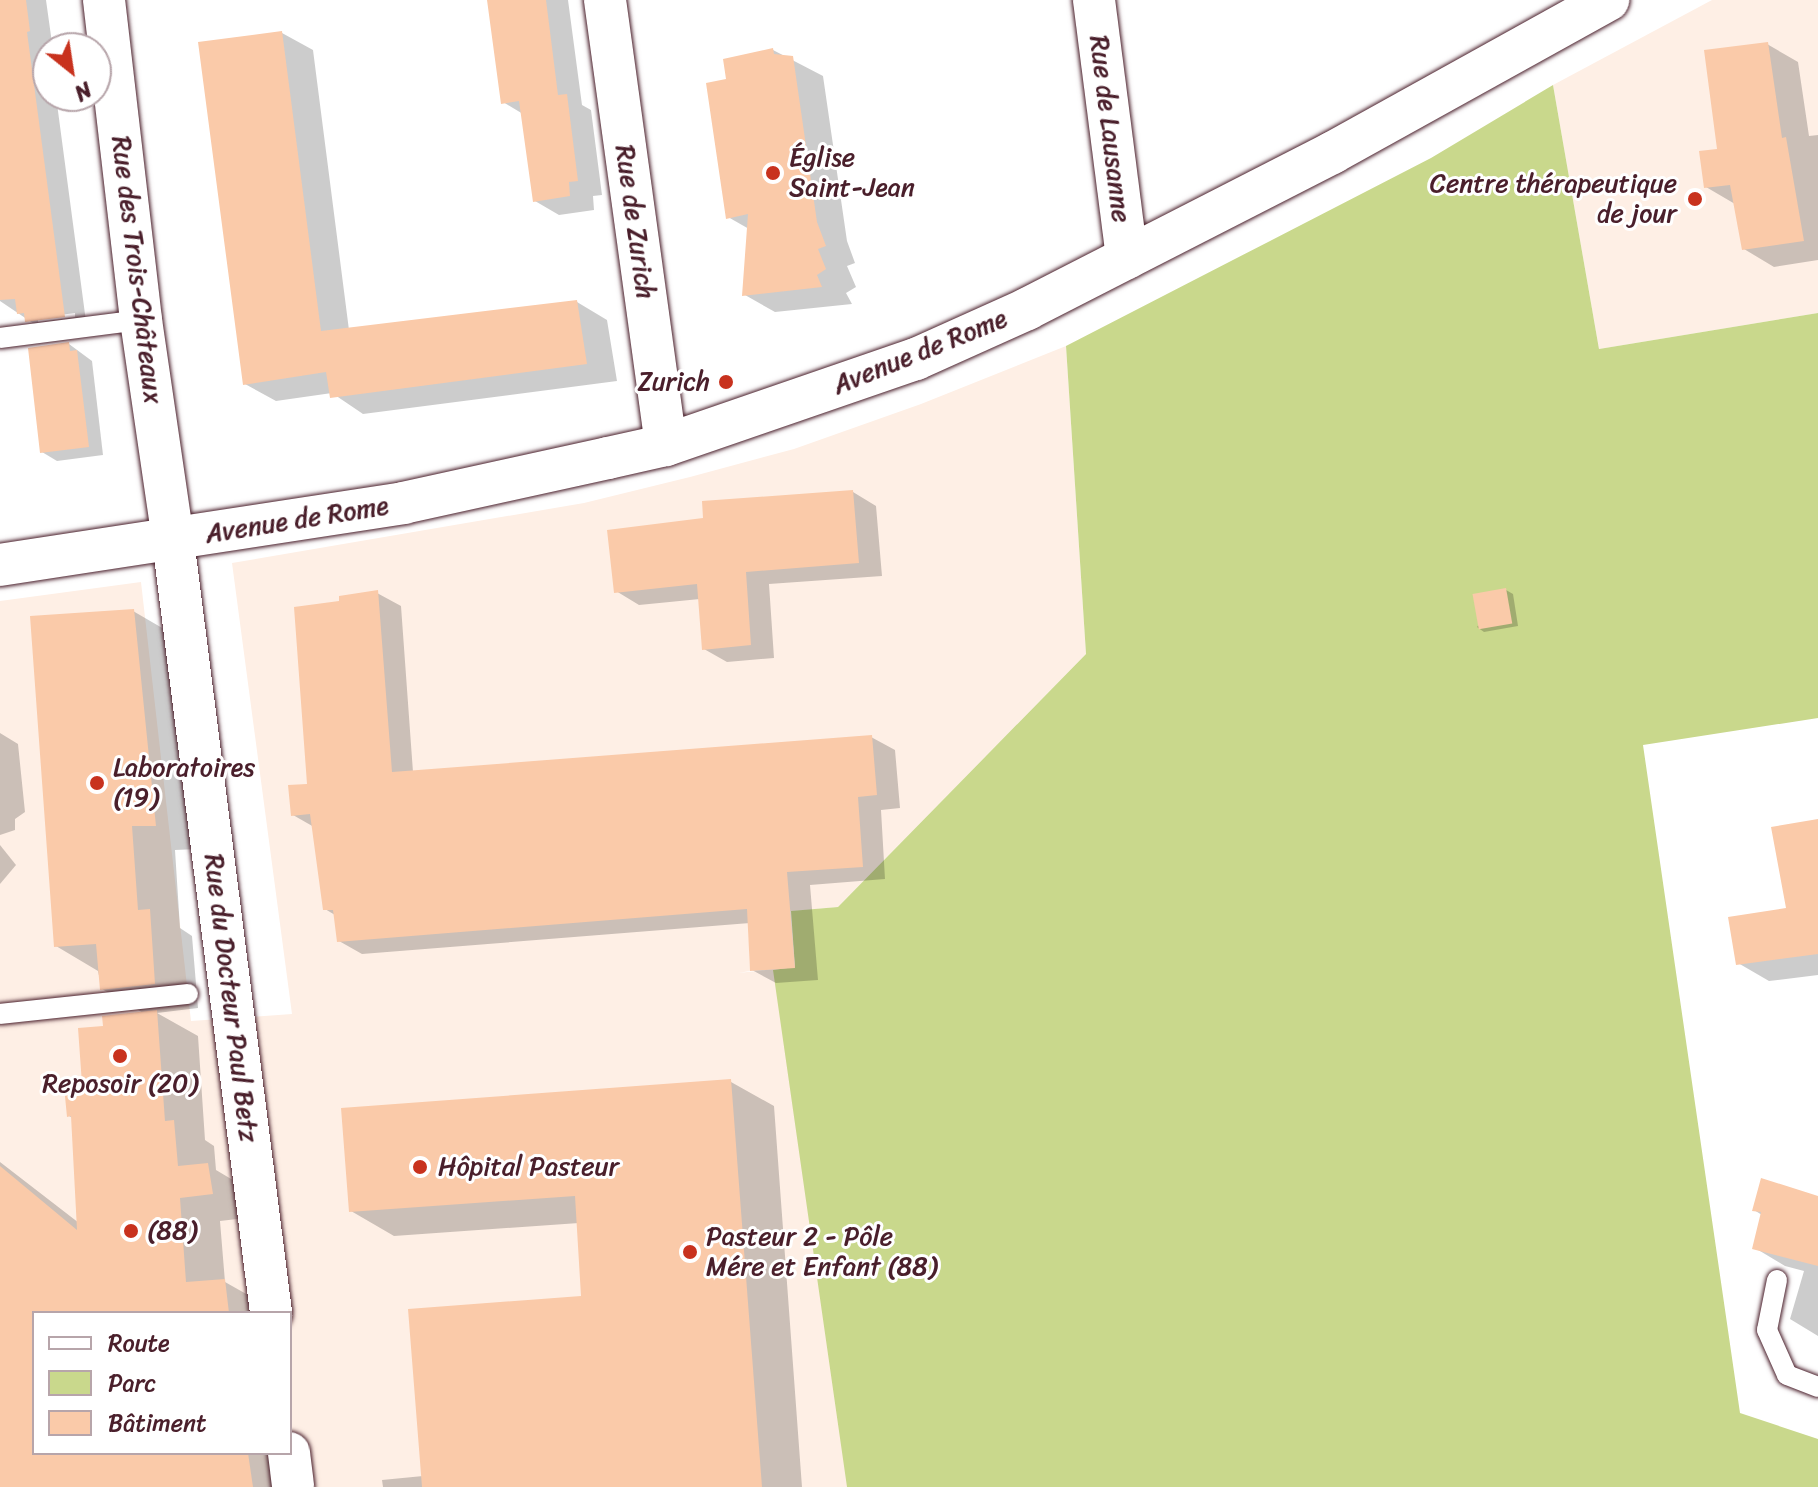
<!DOCTYPE html>
<meta charset="utf-8">
<style>
body{margin:0}
#map{position:relative;width:1818px;height:1487px;overflow:hidden;background:#fff;font-family:Sriracha,sans-serif}
div>[style]{position:absolute}
.built>*{inset:0;background:#feefe5}
.green>*{inset:0;background:#c9d88c}
.shadow>*{inset:0;background:#0003}
.building>*{inset:0;background:#facaa9;transform-origin:0 0}
.roads{filter:drop-shadow(0 0 2px #4a1f2b) drop-shadow(0 0 2px #4a1f2b)}
.lane>*{height:20px;margin:-10px;padding:0 10px;transform-origin:10px;border-radius:10px;background:#fff}
.street>*{height:42px;margin:-21px;padding:0 21px;transform-origin:21px;border-radius:21px;background:#fff}
.dots>*{width:22px;height:22px;translate:-50% -50%;box-sizing:border-box;border:4px solid #fff;border-radius:50%}
span{translate:-50% -50%;white-space:nowrap;text-align:center;line-height:1.15;-webkit-text-stroke:6px #fff;paint-order:stroke}
.street-label{font-size:26px;color:#4a1f2b}
.poi-label{font-size:26px;color:#4a1f2b}
.left{translate:0 -50%;text-align:left}
.right{translate:-100% -50%;text-align:right}
.legend{position:absolute;left:32px;top:1311px;width:260px;height:144px;box-sizing:border-box;background:#fff;border:2px solid #b7a5aa;margin:0;padding:10px 14px;list-style:none;font-size:24px;color:#4a1f2b}
.legend li{display:flex;align-items:center;gap:16px;height:40px}
.legend b{width:40px;border:2px solid #b7a5aa}
.north{position:absolute;left:32px;top:32px;width:80px;height:80px;box-sizing:border-box;background:#fff;border:2px solid #b7a5aa;border-radius:50%;rotate:150deg;font-size:22px;font-weight:700;line-height:32px;text-align:center;color:#4a1f2b}
.north::after{content:'';display:block;margin:auto;width:28px;height:36px;background:#c8321e;clip-path:polygon(50% 0,100% 100%,50% 72%,0 100%)}
</style>
<div id="map">
<div class="built">
<div style="clip-path:polygon(1712px 0,1818px 0,1818px 313px,1599px 349px,1553px 85px)"></div>
<div style="clip-path:polygon(evenodd,1066px 346px,1086px 654px,838px 907px,748px 915px,750px 971px,738px 973px,817px 965px,875px 1487px,0 1487px,0 601px,141px 582px,191px 1021px,292px 1014px,232px 563px,584px 503px,690px 477px,794px 449px,921px 404px,1066px 346px,34px 1313px,290px 1313px,290px 1453px,34px 1453px,34px 1313px)"></div>
</div>
<div class="green">
<div style="clip-path:polygon(1553px 85px,1599px 349px,1818px 313px,1818px 718px,1643px 745px,1740px 1413px,1818px 1439px,1818px 1487px,847px 1487px,773px 970px,795px 967px,791px 911px,838px 907px,1086px 654px,1066px 346px,1431px 158px)"></div>
</div>
<div class="shadow">
<div style="clip-path:polygon(evenodd,0 0,46px 0,52px 43px,48px 48px,48px 96px,56px 96px,87px 329px,49px 334px,0 301px,0 0,75px 313px,75px 317px,38px 322px,38px 318px,75px 313px)"></div>
<div style="clip-path:polygon(489px 0,568px 0,582px 105px,591px 110px,602px 195px,593px 196px,594px 210px,559px 215px,535px 201px,523px 114px,503px 102px)"></div>
<div style="clip-path:polygon(282px 33px,313px 50px,349px 330px,577px 302px,607px 320px,617px 381px,363px 414px,332px 393px,276px 401px,245px 384px)"></div>
<div style="clip-path:polygon(1767px 44px,1798px 62px,1809px 136px,1818px 135px,1818px 260px,1774px 267px,1744px 249px,1735px 204px,1706px 187px)"></div>
<div style="clip-path:polygon(773px 50px,823px 76px,847px 241px,855px 263px,847px 266px,856px 287px,846px 293px,852px 304px,775px 312px,745px 295px,749px 229px,728px 217px,728px 80px)"></div>
<div style="clip-path:polygon(69px 344px,92px 361px,103px 455px,57px 461px,42px 452px)"></div>
<div style="clip-path:polygon(853px 492px,876px 506px,882px 576px,769px 584px,774px 658px,727px 662px,704px 649px,700px 599px,639px 605px,616px 591px,705px 520px)"></div>
<div style="clip-path:polygon(1506px 590px,1513px 594px,1518px 626px,1484px 632px,1477px 627px)"></div>
<div style="clip-path:polygon(377px 593px,401px 606px,413px 772px,871px 737px,895px 750px,900px 808px,881px 810px,885px 879px,810px 885px,818px 980px,776px 983px,752px 970px,750px 923px,362px 954px,339px 941px,335px 915px,325px 909px,314px 827px,293px 815px,309px 785px,341px 603px)"></div>
<div style="clip-path:polygon(133px 611px,176px 636px,198px 849px,175px 850px,180px 928px,192px 936px,198px 1008px,157px 1013px,198px 1036px,205px 1140px,214px 1146px,216px 1170px,248px 1189px,254px 1217px,220px 1221px,225px 1282px,266px 1305px,267px 1313px,34px 1313px,34px 1453px,284px 1453px,288px 1487px,0 1487px,0 1162px,79px 1223px,73px 1118px,69px 1116px,106px 1028px,145px 1014px,102px 989px,98px 971px,56px 946px)"></div>
<div style="clip-path:polygon(0 733px,18px 744px,25px 812px,15px 819px,15px 830px,0 835px)"></div>
<div style="clip-path:polygon(1818px 821px,1818px 975px,1769px 981px,1738px 963px,1788px 909px)"></div>
<div style="clip-path:polygon(0 845px,16px 865px,0 884px)"></div>
<div style="clip-path:polygon(731px 1082px,774px 1106px,802px 1487px,383px 1487px,382px 1480px,423px 1476px,583px 1297px,579px 1223px,394px 1236px,351px 1211px)"></div>
<div style="clip-path:polygon(1818px 1198px,1818px 1336px,1790px 1319px,1804px 1271px,1785px 1266px,1755px 1248px,1762px 1215px,1754px 1210px)"></div>
</div>
<div class="building">
<div style="clip-path:polygon(0 0,26px 0,30px 31px,27px 32px,65px 317px,25px 322px,24px 313px,17px 314px,15px 299px,0 300px)"></div>
<div style="clip-path:polygon(487px 0,546px 0,558px 95px,567px 94px,578px 181px,569px 182px,570px 196px,533px 202px,519px 101px,501px 104px)"></div>
<div style="clip-path:polygon(282px 31px,321px 331px,577px 300px,587px 364px,330px 398px,326px 372px,243px 385px,198px 42px)"></div>
<div style="clip-path:polygon(1768px 42px,1782px 138px,1786px 137px,1804px 241px,1742px 250px,1730px 185px,1704px 188px,1699px 151px,1717px 149px,1704px 50px)"></div>
<div style="clip-path:polygon(773px 48px,774px 54px,793px 56px,817px 222px,826px 246px,818px 249px,826px 269px,817px 275px,822px 287px,742px 296px,748px 214px,726px 219px,706px 83px,726px 79px,723px 59px)"></div>
<div style="clip-path:polygon(69px 342px,70px 351px,77px 350px,89px 447px,40px 453px,28px 348px)"></div>
<div style="clip-path:polygon(853px 490px,859px 563px,746px 572px,751px 645px,702px 650px,697px 584px,614px 593px,607px 530px,703px 518px,702px 501px)"></div>
<div style="left:1506px;top:588px;width:36px;height:34px;rotate:80deg"></div>
<div style="clip-path:polygon(378px 590px,392px 772px,872px 735px,877px 795px,858px 797px,863px 867px,787px 872px,795px 968px,750px 971px,747px 909px,337px 942px,333px 910px,323px 910px,310px 814px,291px 816px,288px 785px,307px 784px,294px 607px,339px 601px,339px 596px)"></div>
<div style="clip-path:polygon(134px 609px,156px 826px,132px 826px,138px 910px,150px 909px,155px 984px,100px 990px,96px 944px,54px 947px,30px 616px)"></div>
<div style="clip-path:polygon(1818px 819px,1818px 954px,1736px 965px,1728px 917px,1786px 908px,1771px 827px)"></div>
<div style="clip-path:polygon(157px 1010px,165px 1121px,174px 1120px,178px 1166px,208px 1163px,213px 1194px,180px 1198px,186px 1282px,225px 1279px,229px 1313px,34px 1313px,34px 1453px,248px 1453px,253px 1487px,0 1487px,0 1166px,77px 1230px,71px 1116px,67px 1117px,64px 1086px,82px 1084px,78px 1028px,103px 1026px,102px 1016px)"></div>
<div style="clip-path:polygon(731px 1079px,762px 1487px,422px 1487px,408px 1309px,581px 1296px,575px 1196px,349px 1212px,341px 1108px)"></div>
<div style="clip-path:polygon(1761px 1178px,1818px 1196px,1818px 1266px,1752px 1249px,1761px 1212px,1752px 1211px)"></div>
</div>
<div class="roads">
<div class="lane">
<div style="left:0;top:338px;width:142px;rotate:-7.3deg"></div>
<div style="left:0;top:1014px;width:189px;rotate:-6.1deg"></div>
<div style="left:1777px;top:1280px;width:51px;rotate:101.3deg"></div>
<div style="left:1767px;top:1330px;width:49px;rotate:66deg"></div>
<div style="left:1787px;top:1375px;width:33px;rotate:21deg"></div>
</div>
<div class="street">
<div style="left:104px;top:0;width:322px;rotate:83.4deg"></div>
<div style="left:141px;top:320px;width:222px;rotate:81.7deg"></div>
<div style="left:173px;top:540px;width:779px;rotate:82.77deg"></div>
<div style="left:605px;top:0;width:449px;rotate:82.2deg"></div>
<div style="left:1094px;top:0;width:260px;rotate:82.7deg"></div>
<div style="left:0;top:565px;width:408px;rotate:-8.7deg"></div>
<div style="left:403px;top:503px;width:210px;rotate:-12.4deg"></div>
<div style="left:608px;top:458px;width:59px;rotate:-12.6deg"></div>
<div style="left:666px;top:445px;width:264px;rotate:-19deg"></div>
<div style="left:916px;top:359px;width:122px;rotate:-24.2deg"></div>
<div style="left:1027px;top:309px;width:343px;rotate:-27.1deg"></div>
<div style="left:1332px;top:153px;width:316px;rotate:-29deg"></div>
<div style="left:289px;top:1453px;width:34px;rotate:83deg"></div>
</div>
</div>
<div class="dots">
<div style="left:773px;top:173px;background:#c8321e"></div>
<div style="left:1695px;top:199px;background:#c8321e"></div>
<div style="left:726px;top:382px;background:#c8321e"></div>
<div style="left:97px;top:783px;background:#c8321e"></div>
<div style="left:120px;top:1056px;background:#c8321e"></div>
<div style="left:420px;top:1167px;background:#c8321e"></div>
<div style="left:131px;top:1231px;background:#c8321e"></div>
<div style="left:690px;top:1252px;background:#c8321e"></div>
</div>
<div class="street-label">
<span style="left:1110px;top:129px;rotate:83deg">Rue de Lausanne</span>
<span style="left:635px;top:222px;rotate:82deg">Rue de Zurich</span>
<span style="left:137px;top:270px;rotate:83deg">Rue des Trois-Châteaux</span>
<span style="left:920px;top:352px;rotate:-22deg">Avenue de Rome</span>
<span style="left:297px;top:520px;rotate:-9deg">Avenue de Rome</span>
<span style="left:231px;top:998px;rotate:83deg">Rue du Docteur Paul Betz</span>
</div>
<div class="poi-label">
<span class="left" style="left:789px;top:173px">Église<br>Saint-Jean</span>
<span class="right" style="left:1677px;top:199px">Centre thérapeutique<br>de jour</span>
<span class="right" style="left:710px;top:382px">Zurich</span>
<span class="left" style="left:113px;top:783px">Laboratoires<br>(19)</span>
<span style="left:120px;top:1084px">Reposoir (20)</span>
<span class="left" style="left:438px;top:1167px">Hôpital Pasteur</span>
<span class="left" style="left:147px;top:1231px">(88)</span>
<span class="left" style="left:706px;top:1252px">Pasteur 2 - Pôle<br>Mére et Enfant (88)</span>
</div>
<ul class="legend">
<li><b style="height:10px;background:#fff"></b>Route</li>
<li><b style="height:22px;background:#c9d88c"></b>Parc</li>
<li><b style="height:22px;background:#facaa9"></b>Bâtiment</li>
</ul>
<div class="north">N</div>
</div>
